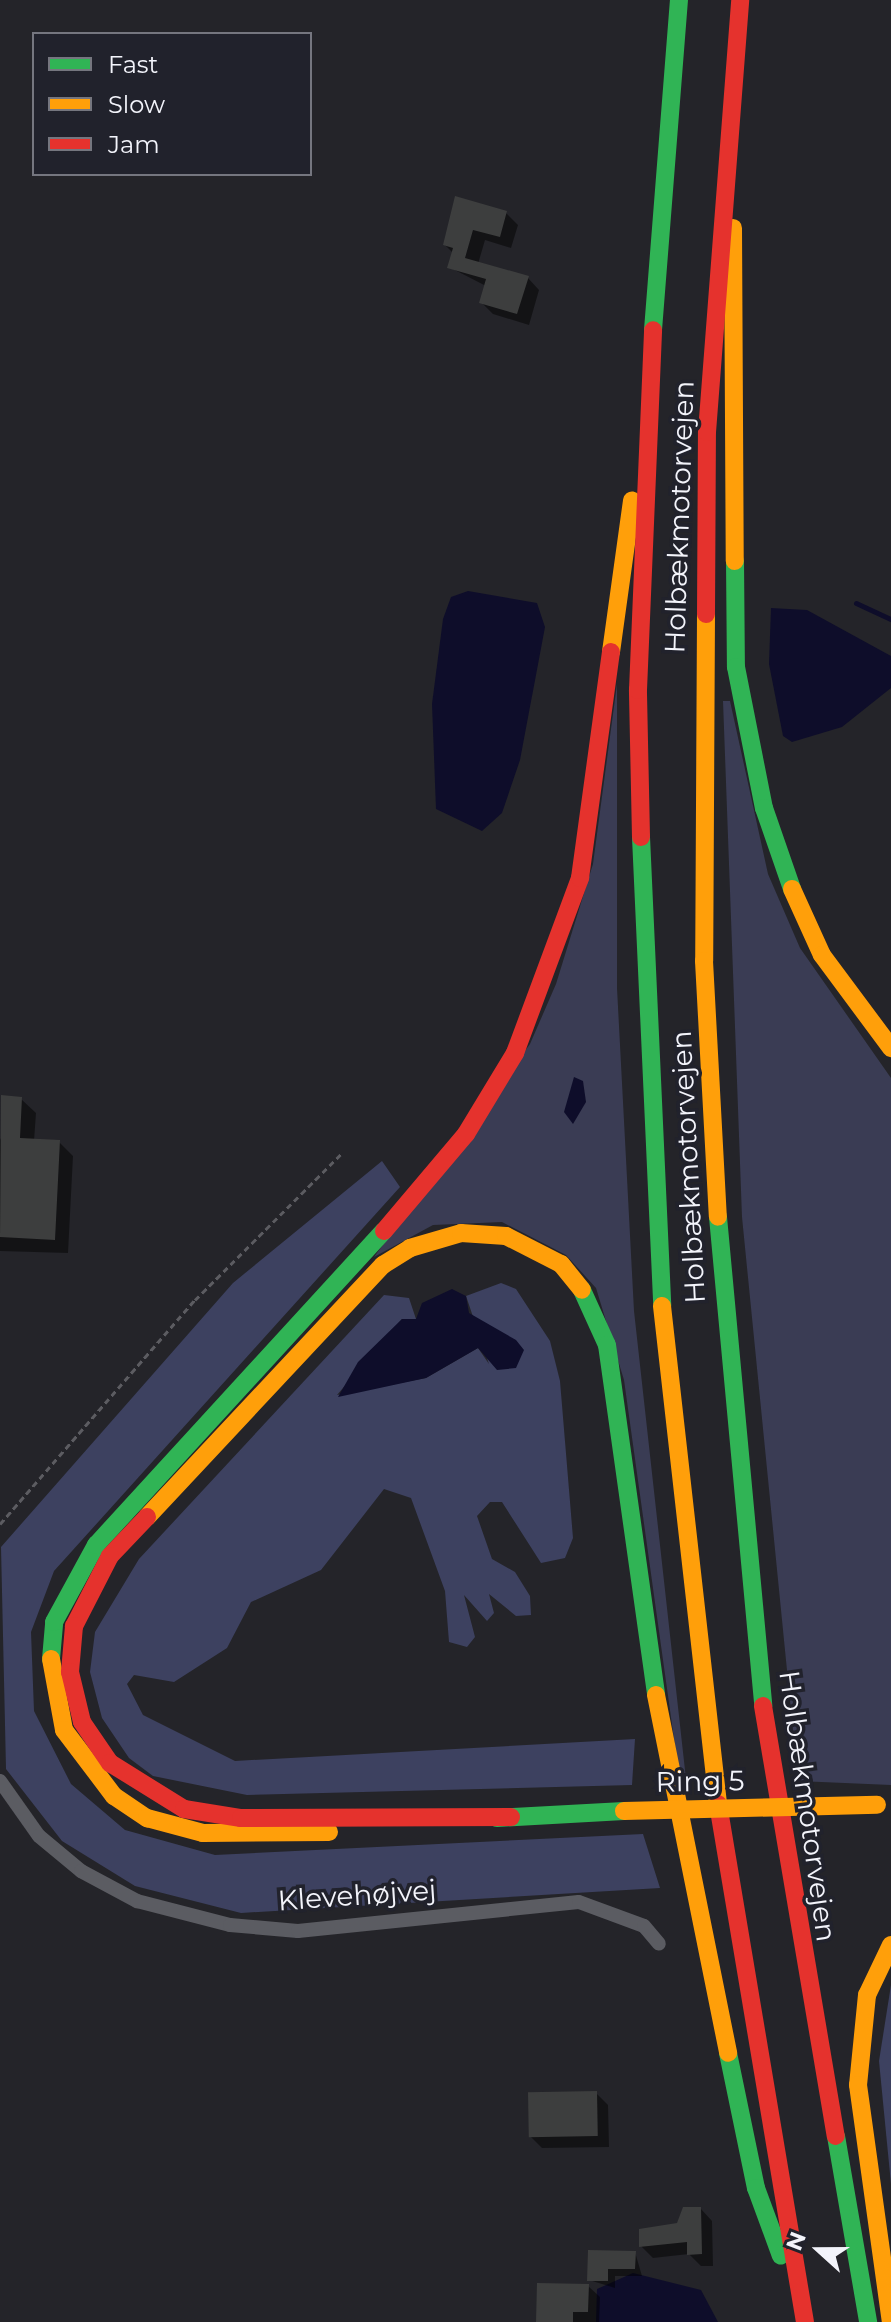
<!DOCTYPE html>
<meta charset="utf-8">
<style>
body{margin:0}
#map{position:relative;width:891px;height:2322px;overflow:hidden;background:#242429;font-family:Montserrat,sans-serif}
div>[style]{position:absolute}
.green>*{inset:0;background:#3a3c54}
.forest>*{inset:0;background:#3d4160}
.water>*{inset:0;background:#0e0d2a}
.shadow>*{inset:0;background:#0007}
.stream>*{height:5px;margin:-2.5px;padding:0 2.5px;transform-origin:2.5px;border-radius:2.5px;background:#0e0d2a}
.building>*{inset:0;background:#3d3e3e;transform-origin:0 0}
.path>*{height:3px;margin-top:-1.5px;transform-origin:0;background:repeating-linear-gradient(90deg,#5c5c61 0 6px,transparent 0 10px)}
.street>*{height:14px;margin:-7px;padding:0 7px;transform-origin:7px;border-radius:7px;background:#5b5c62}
.fast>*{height:18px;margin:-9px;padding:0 9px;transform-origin:9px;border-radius:9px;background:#30b455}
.slow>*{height:18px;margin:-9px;padding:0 9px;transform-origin:9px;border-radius:9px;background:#ff9f0a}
.jam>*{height:18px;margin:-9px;padding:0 9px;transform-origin:9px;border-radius:9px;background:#e5322d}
.slow-bridge>*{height:18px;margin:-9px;padding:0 9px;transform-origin:9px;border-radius:9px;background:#ff9f0a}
span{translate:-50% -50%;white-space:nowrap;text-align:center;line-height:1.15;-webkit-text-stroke:7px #21222c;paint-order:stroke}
.street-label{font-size:28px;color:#f3f4fb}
.legend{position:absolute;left:32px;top:32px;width:280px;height:144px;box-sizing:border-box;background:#21222c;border:2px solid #75767f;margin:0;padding:10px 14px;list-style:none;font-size:24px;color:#f3f4fb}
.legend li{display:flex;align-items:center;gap:16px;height:40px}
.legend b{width:40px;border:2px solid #75767f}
.north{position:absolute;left:779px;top:2210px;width:80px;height:80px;-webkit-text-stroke:6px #21222c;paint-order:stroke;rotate:291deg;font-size:22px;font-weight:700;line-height:32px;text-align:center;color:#f3f4fb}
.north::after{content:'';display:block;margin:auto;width:28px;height:36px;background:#f3f4fb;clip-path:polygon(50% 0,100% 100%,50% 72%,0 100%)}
</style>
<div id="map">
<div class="green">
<div style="clip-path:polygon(617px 684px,617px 988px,634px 1311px,687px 1788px,681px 1789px,624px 1380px,596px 1288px,566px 1255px,502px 1222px,433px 1225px,374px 1257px,530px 1044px,556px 984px,593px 864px)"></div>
<div style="clip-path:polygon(723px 701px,730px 701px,768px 874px,800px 948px,891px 1078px,891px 1785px,798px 1781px,742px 1217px)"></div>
</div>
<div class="forest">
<div style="clip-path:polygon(382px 1161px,400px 1187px,54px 1571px,31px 1632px,34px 1711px,71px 1784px,125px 1830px,215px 1855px,643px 1834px,660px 1888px,241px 1913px,135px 1886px,62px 1841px,6px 1769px,1px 1547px,233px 1283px)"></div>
<div style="clip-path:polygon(501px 1283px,516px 1289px,550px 1341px,560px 1381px,573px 1538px,565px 1558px,541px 1563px,502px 1502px,490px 1502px,477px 1516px,492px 1559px,515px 1572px,530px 1596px,531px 1615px,516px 1616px,489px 1594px,494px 1613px,487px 1621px,464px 1595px,475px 1637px,467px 1647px,449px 1642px,445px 1591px,411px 1498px,384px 1489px,321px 1570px,251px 1602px,227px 1648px,174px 1682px,134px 1675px,127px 1684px,143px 1715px,235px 1761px,635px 1739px,632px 1785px,247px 1795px,153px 1776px,129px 1758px,102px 1718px,90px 1672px,95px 1632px,139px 1559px,384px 1295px,409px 1298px,416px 1319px,402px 1319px,337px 1395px,426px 1378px,478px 1348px,489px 1364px,466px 1296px)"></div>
<div style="clip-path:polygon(891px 1985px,891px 2184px,879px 2061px)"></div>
</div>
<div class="water">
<div style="clip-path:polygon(468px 591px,537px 603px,545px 627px,520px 760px,502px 813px,482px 831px,436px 809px,432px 704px,443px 619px,451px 597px)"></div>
<div style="clip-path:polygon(771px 608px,807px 610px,891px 656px,891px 688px,842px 727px,792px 742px,783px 736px,769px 664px)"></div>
<div style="clip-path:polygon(574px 1077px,583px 1081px,586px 1102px,573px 1124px,564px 1112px)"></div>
<div style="clip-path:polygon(452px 1289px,466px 1296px,469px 1313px,516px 1340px,524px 1350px,516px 1368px,497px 1370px,478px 1348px,426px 1378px,338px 1397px,358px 1362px,402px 1319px,416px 1319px,422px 1303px)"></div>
<div style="clip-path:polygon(633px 2273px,701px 2290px,718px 2322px,596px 2322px,597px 2289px)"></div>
</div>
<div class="shadow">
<div style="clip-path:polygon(457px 198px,506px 213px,518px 225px,511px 248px,485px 240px,478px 264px,528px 278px,539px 290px,529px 325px,493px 314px,481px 302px,486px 286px,449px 267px,453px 253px,445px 245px)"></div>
<div style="clip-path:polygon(21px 1099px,36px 1113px,34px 1141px,59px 1142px,73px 1156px,68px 1253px,0 1251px,0 1140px)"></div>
<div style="clip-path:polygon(596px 2093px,608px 2105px,609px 2147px,542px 2148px,530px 2136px)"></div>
<div style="clip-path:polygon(701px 2209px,712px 2221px,713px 2266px,701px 2266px,689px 2254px,653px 2258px,641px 2246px)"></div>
<div style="clip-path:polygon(635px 2252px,642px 2276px,615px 2276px,615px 2288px,589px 2280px)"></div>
<div style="clip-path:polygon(588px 2286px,600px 2297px,599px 2322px,540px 2322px)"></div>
</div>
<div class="stream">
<div style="left:856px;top:603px;width:38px;rotate:25deg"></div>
</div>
<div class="building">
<div style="clip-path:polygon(455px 196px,507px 211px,500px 237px,473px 230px,465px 258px,529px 276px,517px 314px,479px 303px,486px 279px,447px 268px,453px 248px,443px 245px)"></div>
<div style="clip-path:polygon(1px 1095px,22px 1097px,20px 1138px,60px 1140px,55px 1240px,0 1237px)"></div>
<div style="left:597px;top:2091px;width:45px;height:69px;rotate:89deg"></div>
<div style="clip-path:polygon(683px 2207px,701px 2207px,702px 2254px,687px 2255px,687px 2242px,639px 2247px,639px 2229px,677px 2223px)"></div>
<div style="clip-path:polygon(588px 2250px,636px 2251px,635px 2269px,608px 2269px,608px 2281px,587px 2281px)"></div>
<div style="clip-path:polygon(537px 2283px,589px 2284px,588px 2312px,573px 2312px,573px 2322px,536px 2322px)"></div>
</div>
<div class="path">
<div style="left:0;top:1524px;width:297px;rotate:-49deg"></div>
<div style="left:195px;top:1300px;width:209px;rotate:-45deg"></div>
</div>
<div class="street">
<div style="left:0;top:1781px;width:67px;rotate:54.7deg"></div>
<div style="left:39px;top:1836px;width:55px;rotate:39.8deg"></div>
<div style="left:81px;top:1871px;width:64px;rotate:28.2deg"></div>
<div style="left:137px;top:1901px;width:96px;rotate:14.5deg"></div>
<div style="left:230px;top:1925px;width:68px;rotate:5deg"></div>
<div style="left:298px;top:1931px;width:282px;rotate:-5.9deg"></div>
<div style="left:579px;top:1902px;width:69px;rotate:20.3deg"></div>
<div style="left:644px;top:1926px;width:23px;rotate:50deg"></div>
</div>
<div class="fast">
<div style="left:653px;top:330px;width:331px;rotate:-85.5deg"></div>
<div style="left:735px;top:561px;width:106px;rotate:89.5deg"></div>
<div style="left:736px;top:667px;width:144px;rotate:78.8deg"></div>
<div style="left:764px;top:808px;width:86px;rotate:70.9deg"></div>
<div style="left:641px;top:837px;width:469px;rotate:87.4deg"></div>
<div style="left:718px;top:1217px;width:491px;rotate:84.7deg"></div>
<div style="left:582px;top:1290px;width:60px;rotate:65.6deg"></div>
<div style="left:607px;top:1345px;width:353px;rotate:82deg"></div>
<div style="left:51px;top:1659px;width:37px;rotate:-85deg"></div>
<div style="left:54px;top:1622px;width:88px;rotate:-61.4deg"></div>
<div style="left:96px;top:1545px;width:426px;rotate:-47.5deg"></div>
<div style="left:497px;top:1818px;width:127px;rotate:-3.2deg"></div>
<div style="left:728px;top:2053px;width:138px;rotate:78.3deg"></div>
<div style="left:756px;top:2188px;width:72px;rotate:69.8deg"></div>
<div style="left:836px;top:2136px;width:189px;rotate:80.2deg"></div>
</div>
<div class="slow">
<div style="left:733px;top:228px;width:333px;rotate:89.7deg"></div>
<div style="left:706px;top:614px;width:347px;rotate:90.3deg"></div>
<div style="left:704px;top:961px;width:256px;rotate:86.9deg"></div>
<div style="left:611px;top:652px;width:153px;rotate:-82.1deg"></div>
<div style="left:792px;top:889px;width:72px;rotate:65.6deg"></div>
<div style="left:822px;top:955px;width:116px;rotate:53.4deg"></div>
<div style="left:662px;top:1306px;width:501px;rotate:83.58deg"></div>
<div style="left:147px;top:1517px;width:345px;rotate:-46.9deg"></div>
<div style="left:383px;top:1265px;width:32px;rotate:-32deg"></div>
<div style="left:410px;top:1248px;width:53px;rotate:-16.4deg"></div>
<div style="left:461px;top:1233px;width:45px;rotate:3.8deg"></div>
<div style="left:506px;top:1236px;width:62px;rotate:27deg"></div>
<div style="left:561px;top:1264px;width:33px;rotate:51deg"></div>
<div style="left:51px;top:1659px;width:72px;rotate:79.6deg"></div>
<div style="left:64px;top:1730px;width:83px;rotate:52.9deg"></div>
<div style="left:114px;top:1796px;width:40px;rotate:34deg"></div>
<div style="left:147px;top:1818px;width:58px;rotate:15deg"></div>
<div style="left:203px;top:1833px;width:126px;rotate:-0.5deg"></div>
<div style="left:656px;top:1695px;width:365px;rotate:78.6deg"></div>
<div style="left:891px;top:1945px;width:55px;rotate:115.6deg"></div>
<div style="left:867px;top:1995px;width:90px;rotate:95.7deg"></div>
<div style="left:858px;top:2085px;width:239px;rotate:82.1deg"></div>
</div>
<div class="jam">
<div style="left:706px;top:614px;width:182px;rotate:-89.7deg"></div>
<div style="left:707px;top:432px;width:433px;rotate:-85.6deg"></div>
<div style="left:641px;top:837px;width:147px;rotate:-91.2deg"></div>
<div style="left:638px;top:690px;width:360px;rotate:-87.6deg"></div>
<div style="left:384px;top:1231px;width:127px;rotate:-49.8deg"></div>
<div style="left:466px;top:1134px;width:95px;rotate:-58.8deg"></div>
<div style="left:515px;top:1053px;width:187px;rotate:-69.6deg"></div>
<div style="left:580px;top:878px;width:228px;rotate:-82.2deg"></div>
<div style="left:147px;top:1517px;width:54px;rotate:133.5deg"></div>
<div style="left:110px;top:1556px;width:79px;rotate:117.2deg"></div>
<div style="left:74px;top:1626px;width:46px;rotate:95deg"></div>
<div style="left:70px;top:1672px;width:51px;rotate:76.5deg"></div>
<div style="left:82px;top:1722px;width:50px;rotate:55.7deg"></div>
<div style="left:110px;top:1763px;width:87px;rotate:31.9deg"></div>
<div style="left:184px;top:1809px;width:58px;rotate:9deg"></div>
<div style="left:241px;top:1818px;width:270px;rotate:-0.2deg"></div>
<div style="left:763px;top:1706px;width:436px;rotate:80.4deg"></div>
<div style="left:718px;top:1804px;width:525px;rotate:80.47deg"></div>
</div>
<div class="slow-bridge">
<div style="left:624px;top:1811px;width:253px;rotate:-1.4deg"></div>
</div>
<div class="street-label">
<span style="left:679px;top:517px;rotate:-88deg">Holbækmotorvejen</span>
<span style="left:688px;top:1167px;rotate:-93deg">Holbækmotorvejen</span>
<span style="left:700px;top:1781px;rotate:-1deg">Ring 5</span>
<span style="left:808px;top:1806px;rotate:82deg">Holbækmotorvejen</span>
<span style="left:357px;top:1895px;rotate:-4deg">Klevehøjvej</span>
</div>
<ul class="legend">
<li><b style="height:10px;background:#30b455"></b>Fast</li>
<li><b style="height:10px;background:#ff9f0a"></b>Slow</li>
<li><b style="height:10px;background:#e5322d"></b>Jam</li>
</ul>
<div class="north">N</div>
</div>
